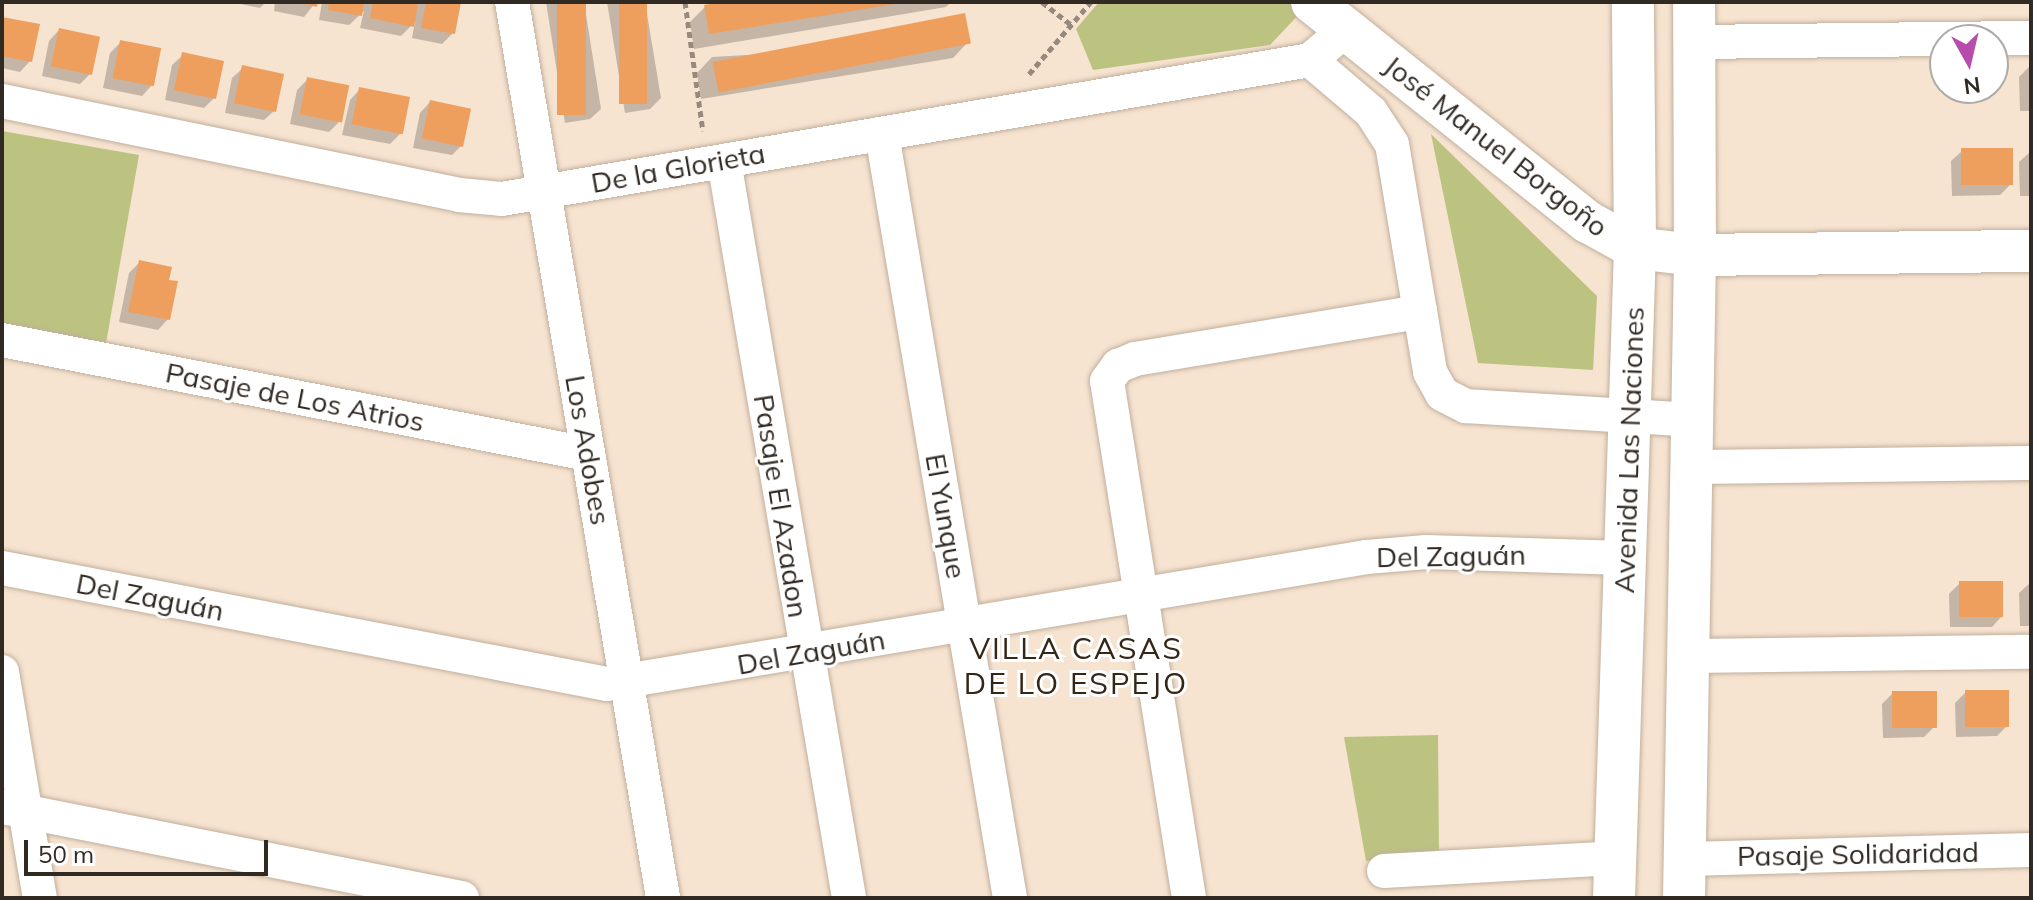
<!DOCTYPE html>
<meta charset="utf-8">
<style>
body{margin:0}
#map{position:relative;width:2033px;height:900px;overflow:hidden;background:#f6e3d0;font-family:Mulish,sans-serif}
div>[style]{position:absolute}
.green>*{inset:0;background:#bcc380}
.shadow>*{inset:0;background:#0003}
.building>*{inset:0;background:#ef9f5d;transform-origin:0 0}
.path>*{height:5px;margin-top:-2.5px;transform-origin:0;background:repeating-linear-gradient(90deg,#978a7d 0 6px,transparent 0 10px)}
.roads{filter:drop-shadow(0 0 2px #c1af9d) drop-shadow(0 0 2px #c1af9d)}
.minor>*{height:34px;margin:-17px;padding:0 17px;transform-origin:17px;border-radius:17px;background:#fff}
.tertiary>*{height:42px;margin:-21px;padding:0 21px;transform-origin:21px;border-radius:21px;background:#fff}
span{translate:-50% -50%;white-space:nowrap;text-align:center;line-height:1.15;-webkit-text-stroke:6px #fff;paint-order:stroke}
.street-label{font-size:28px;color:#312a23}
.neighbourhood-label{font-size:30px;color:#352718;letter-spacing:2px}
.frame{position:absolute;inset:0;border:4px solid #312a23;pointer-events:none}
.north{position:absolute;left:1929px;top:24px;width:80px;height:80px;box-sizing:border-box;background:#fff;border:2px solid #adaaa7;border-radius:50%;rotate:172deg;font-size:22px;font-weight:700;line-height:32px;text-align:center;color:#312a23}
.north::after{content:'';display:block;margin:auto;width:28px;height:36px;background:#b84cac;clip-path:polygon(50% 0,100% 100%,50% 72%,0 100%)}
.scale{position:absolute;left:24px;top:840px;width:244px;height:36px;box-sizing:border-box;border:4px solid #312a23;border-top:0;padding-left:10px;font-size:24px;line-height:28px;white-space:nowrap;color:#312a23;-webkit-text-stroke:6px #fff;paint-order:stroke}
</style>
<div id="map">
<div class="green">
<div style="clip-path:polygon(1099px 2px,1293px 2px,1303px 10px,1270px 45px,1093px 70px,1076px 29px)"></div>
<div style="clip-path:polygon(2px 131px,139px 155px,105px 349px,2px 331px)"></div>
<div style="clip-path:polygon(1431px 134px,1597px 296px,1593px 370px,1478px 363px)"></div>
<div style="clip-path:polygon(1438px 735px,1439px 853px,1366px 861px,1344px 737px)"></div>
</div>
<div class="shadow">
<div style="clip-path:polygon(231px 2px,266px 2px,260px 8px)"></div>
<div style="clip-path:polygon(275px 2px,316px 2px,304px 17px,274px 11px)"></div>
<div style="clip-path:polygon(322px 2px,416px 2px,415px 7px,420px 2px,459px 2px,453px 33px,442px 44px,412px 38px,415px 22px,401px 36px,360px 28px,364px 11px,349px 25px,319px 20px)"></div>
<div style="clip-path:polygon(546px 2px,584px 2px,601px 109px,590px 119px,565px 123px)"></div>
<div style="clip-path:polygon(607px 2px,645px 2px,661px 98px,650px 109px,625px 113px)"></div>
<div style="clip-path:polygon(733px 2px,951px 2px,946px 7px,694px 49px,690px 22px,705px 7px)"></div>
<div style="clip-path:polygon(2px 19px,30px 61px,20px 72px,2px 68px)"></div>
<div style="clip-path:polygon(59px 30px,91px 73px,80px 84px,42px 76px,49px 41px)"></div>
<div style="clip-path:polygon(121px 42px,152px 85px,142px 96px,103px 88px,110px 53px)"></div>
<div style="clip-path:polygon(968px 42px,953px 58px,701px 99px,697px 73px,712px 57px)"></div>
<div style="clip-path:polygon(183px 55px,215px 97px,204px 108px,165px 100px,172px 65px)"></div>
<div style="clip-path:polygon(2030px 66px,2031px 111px,2020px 111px,2019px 77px)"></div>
<div style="clip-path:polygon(243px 68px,275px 110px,264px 120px,225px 113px,232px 78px)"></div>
<div style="clip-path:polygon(308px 79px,339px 122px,329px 132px,290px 124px,297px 90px)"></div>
<div style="clip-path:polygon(360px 89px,400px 134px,390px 144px,342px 135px,350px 100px)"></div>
<div style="clip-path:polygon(430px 102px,462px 145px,452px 155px,413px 148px,420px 113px)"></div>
<div style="clip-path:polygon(1962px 151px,2011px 184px,2000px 195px,1952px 196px,1951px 161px)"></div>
<div style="clip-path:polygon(2030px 152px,2031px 196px,2020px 196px,2019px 162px)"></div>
<div style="clip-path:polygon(139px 263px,167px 281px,168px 319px,158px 330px,119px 322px,129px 273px)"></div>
<div style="clip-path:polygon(2031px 582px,2031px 626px,2020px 626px,2019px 593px)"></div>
<div style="clip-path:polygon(1960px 583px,2002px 616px,1992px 627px,1950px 627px,1949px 594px)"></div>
<div style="clip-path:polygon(1966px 692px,2008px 725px,1997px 736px,1956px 737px,1955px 703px)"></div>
<div style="clip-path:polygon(1893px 693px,1935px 726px,1924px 737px,1883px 738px,1882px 704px)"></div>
</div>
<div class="building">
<div style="clip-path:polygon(298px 2px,318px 2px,317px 7px)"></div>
<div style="clip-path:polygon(329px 2px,364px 2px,362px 16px,328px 10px)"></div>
<div style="clip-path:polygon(373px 2px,418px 2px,414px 27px,370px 18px)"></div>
<div style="clip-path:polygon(426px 2px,461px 2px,455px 34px,421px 28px)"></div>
<div style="left:557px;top:2px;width:29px;height:113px"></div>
<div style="left:619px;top:2px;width:28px;height:102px"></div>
<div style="clip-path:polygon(721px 2px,895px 2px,895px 4px,709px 34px,704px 5px)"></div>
<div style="left:965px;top:13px;width:31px;height:257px;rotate:79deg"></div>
<div style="clip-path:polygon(2px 17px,40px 24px,32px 62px,2px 56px)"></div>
<div style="left:59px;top:28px;width:42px;height:39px;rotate:12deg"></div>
<div style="left:120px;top:40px;width:42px;height:39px;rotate:11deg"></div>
<div style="left:182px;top:52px;width:43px;height:39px;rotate:12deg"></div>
<div style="left:242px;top:65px;width:43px;height:39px;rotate:12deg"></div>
<div style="left:307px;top:77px;width:43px;height:38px;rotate:11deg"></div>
<div style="left:359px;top:87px;width:52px;height:38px;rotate:11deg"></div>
<div style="left:430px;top:100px;width:42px;height:39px;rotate:12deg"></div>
<div style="left:2013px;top:148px;width:37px;height:52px;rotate:90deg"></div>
<div style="clip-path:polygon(139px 260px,172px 267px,169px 280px,178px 281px,170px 320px,128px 312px)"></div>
<div style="left:1959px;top:581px;width:44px;height:36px"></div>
<div style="left:1965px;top:690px;width:44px;height:37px"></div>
<div style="left:1892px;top:691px;width:45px;height:37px"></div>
</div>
<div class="path">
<div style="left:685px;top:2px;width:130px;rotate:82.1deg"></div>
<div style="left:1042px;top:2px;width:37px;rotate:38deg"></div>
<div style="left:1029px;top:74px;width:95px;rotate:-49.3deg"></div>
</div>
<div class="roads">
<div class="minor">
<div style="left:512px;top:2px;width:909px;rotate:80.43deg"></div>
<div style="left:1695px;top:42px;width:336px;rotate:-0.7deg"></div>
<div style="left:1310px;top:60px;width:80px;rotate:40.4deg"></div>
<div style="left:1371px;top:112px;width:38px;rotate:57deg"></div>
<div style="left:1392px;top:144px;width:231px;rotate:80.5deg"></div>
<div style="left:1430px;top:372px;width:25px;rotate:61deg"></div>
<div style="left:1442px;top:394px;width:27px;rotate:27deg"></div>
<div style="left:1466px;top:406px;width:227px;rotate:3.5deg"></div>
<div style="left:2px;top:101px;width:467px;rotate:11.6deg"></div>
<div style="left:459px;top:195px;width:43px;rotate:5.3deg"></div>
<div style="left:502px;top:199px;width:820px;rotate:-9.76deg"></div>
<div style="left:1310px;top:60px;width:48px;rotate:-40deg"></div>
<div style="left:882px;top:134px;width:775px;rotate:80.49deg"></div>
<div style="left:724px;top:161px;width:748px;rotate:80.37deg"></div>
<div style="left:2px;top:340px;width:597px;rotate:11.01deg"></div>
<div style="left:1692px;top:467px;width:339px;rotate:-0.7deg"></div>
<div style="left:2px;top:568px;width:616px;rotate:10.85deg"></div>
<div style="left:607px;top:684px;width:771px;rotate:-9.49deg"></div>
<div style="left:1367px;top:557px;width:59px;rotate:-4.8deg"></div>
<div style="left:1426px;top:552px;width:199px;rotate:1.7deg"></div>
<div style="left:1689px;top:656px;width:342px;rotate:-0.7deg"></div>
<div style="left:2px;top:672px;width:229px;rotate:80.5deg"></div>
<div style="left:2px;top:807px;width:469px;rotate:11.2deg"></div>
<div style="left:1685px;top:859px;width:346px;rotate:-1.5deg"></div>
<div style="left:1384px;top:871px;width:231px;rotate:-3.2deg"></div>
<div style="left:1189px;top:898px;width:523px;rotate:-99.01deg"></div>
<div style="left:1107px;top:381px;width:19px;rotate:-54deg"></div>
<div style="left:1118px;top:366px;width:18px;rotate:-22deg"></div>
<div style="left:1135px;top:359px;width:289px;rotate:-9.4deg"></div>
</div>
<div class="tertiary">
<div style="left:1312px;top:2px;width:353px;rotate:38.6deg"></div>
<div style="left:1588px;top:222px;width:54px;rotate:29deg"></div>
<div style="left:1635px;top:248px;width:60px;rotate:6.7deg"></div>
<div style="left:1695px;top:255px;width:336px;rotate:-0.7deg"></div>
<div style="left:1614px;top:898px;width:650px;rotate:-88.15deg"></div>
<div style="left:1635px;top:248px;width:246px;rotate:-90.5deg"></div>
<div style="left:1684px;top:898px;width:643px;rotate:-89.02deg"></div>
<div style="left:1695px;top:255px;width:253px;rotate:-90.2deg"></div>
</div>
</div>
<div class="street-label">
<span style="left:1496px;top:146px;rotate:38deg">José Manuel Borgoño</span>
<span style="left:678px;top:168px;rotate:-10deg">De la Glorieta</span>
<span style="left:295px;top:397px;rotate:11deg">Pasaje de Los Atrios</span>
<span style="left:588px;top:450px;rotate:80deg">Los Adobes</span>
<span style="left:1629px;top:450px;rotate:-88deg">Avenida Las Naciones</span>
<span style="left:781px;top:506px;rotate:81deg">Pasaje El Azadon</span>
<span style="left:946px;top:516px;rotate:80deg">El Yunque</span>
<span style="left:1451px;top:556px;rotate:-1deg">Del Zaguán</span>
<span style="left:150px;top:597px;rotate:11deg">Del Zaguán</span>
<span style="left:811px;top:652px;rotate:-10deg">Del Zaguán</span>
<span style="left:1858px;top:854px;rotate:-1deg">Pasaje Solidaridad</span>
</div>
<div class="neighbourhood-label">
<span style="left:1076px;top:665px">VILLA CASAS<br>DE LO ESPEJO</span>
</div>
<div class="frame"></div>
<div class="north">N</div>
<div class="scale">50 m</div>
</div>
